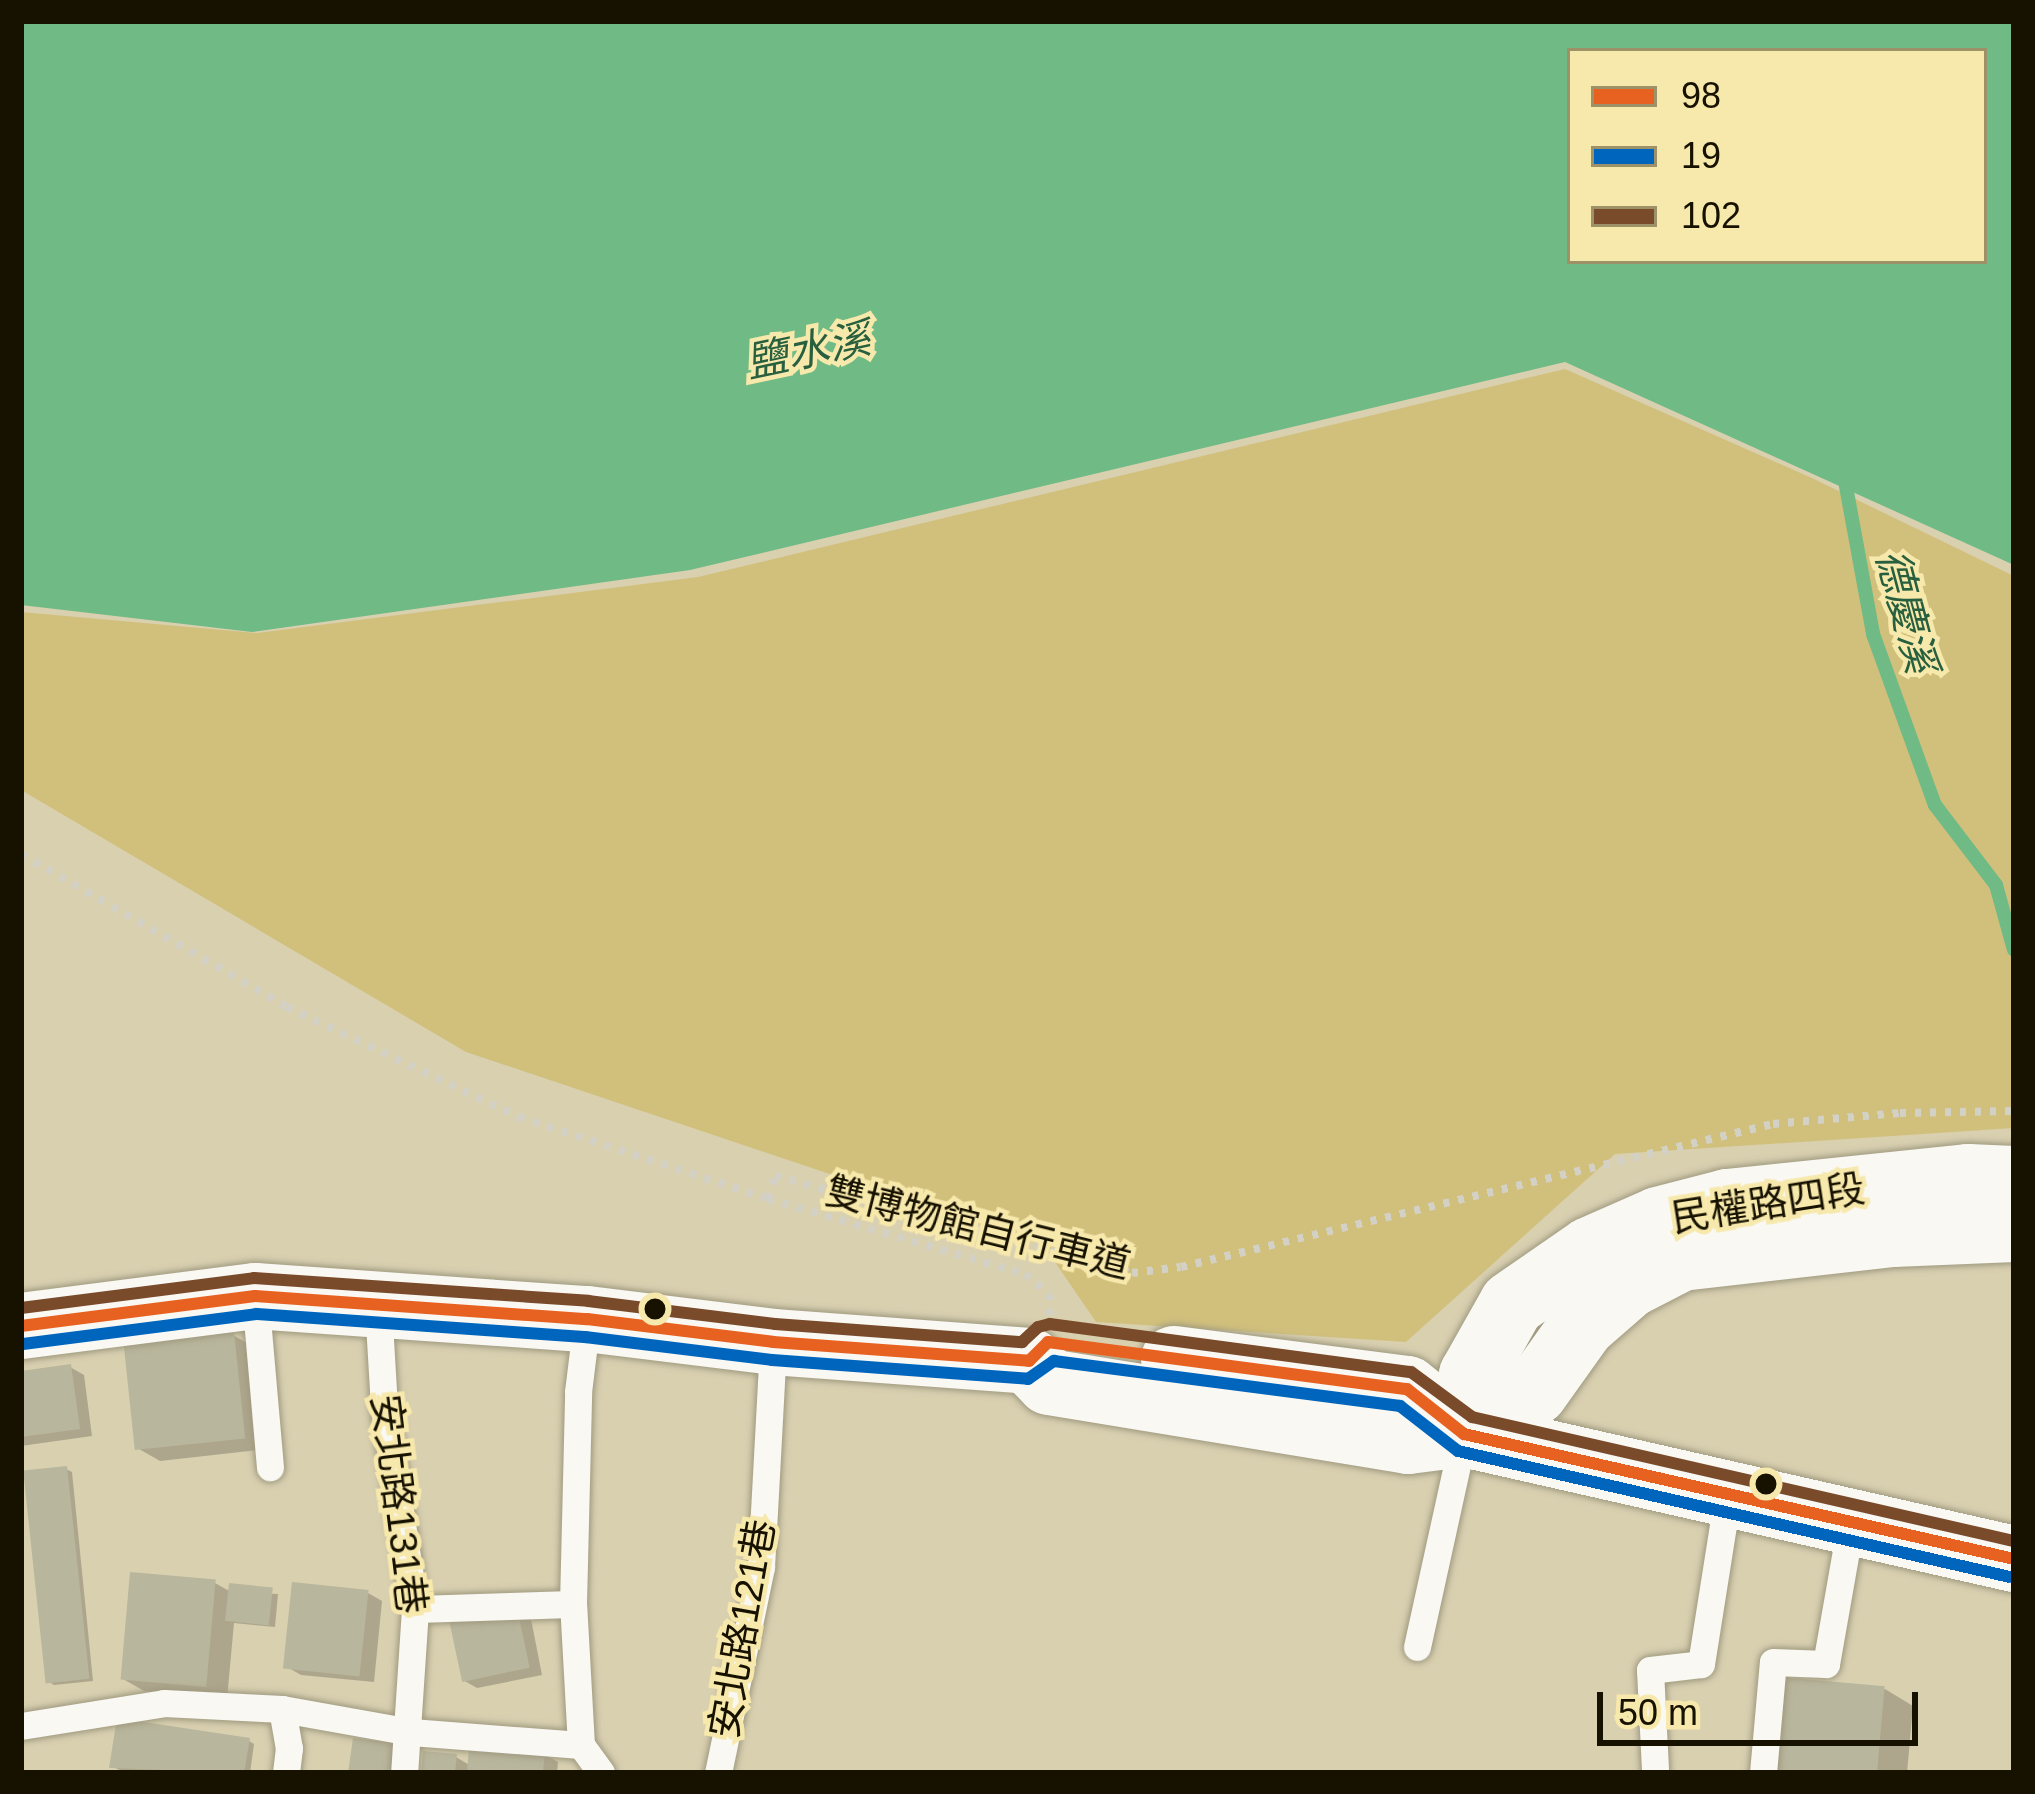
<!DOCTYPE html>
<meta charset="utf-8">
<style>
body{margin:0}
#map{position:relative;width:2035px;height:1794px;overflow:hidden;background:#d9d0b0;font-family:Helvetica,"Noto Sans TC",sans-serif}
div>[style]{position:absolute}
.green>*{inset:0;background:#d1c07c}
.water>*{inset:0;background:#6fba85}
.shadow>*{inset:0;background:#0003}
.stream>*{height:14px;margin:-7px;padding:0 7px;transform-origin:7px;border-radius:7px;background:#6fba85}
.building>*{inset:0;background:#b8b69c;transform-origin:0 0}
.path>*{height:8px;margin-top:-4px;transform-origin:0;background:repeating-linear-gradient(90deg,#d3d0c5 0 6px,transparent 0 15px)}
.roads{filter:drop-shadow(0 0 3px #a09a80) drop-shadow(0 0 3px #a09a80)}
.lane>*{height:27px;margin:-13.5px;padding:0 13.5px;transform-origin:13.5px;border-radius:13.5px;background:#f9f8f3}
.secondary>*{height:66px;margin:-33px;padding:0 33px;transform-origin:33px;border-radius:33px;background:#f9f8f3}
.bus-1>*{height:12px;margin:-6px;padding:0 6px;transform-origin:6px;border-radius:6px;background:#e76120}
.bus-2>*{height:12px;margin:-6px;padding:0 6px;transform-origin:6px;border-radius:6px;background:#0065bd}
.bus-3>*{height:12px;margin:-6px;padding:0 6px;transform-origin:6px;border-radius:6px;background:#7a4b2a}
.dots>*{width:33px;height:33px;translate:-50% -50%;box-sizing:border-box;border:6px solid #f7e8ab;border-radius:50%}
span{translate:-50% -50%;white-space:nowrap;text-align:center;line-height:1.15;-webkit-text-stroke:9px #f7e8ab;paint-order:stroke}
.street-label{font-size:39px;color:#171200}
.water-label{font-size:42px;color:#275f3f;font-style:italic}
.frame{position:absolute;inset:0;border:24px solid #171200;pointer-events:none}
.legend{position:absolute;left:1567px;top:48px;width:420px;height:216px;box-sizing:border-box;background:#f7e8ab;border:3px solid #9d9267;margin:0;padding:15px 21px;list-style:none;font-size:36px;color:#171200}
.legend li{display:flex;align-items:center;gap:24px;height:60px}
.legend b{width:60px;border:3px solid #9d9267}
.scale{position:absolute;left:1597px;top:1692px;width:321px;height:54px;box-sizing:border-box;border:6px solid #171200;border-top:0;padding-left:15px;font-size:36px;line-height:42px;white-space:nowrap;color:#171200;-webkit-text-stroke:9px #f7e8ab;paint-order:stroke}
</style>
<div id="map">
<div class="green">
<div style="clip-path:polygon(1565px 369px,1812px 478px,2014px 576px,2014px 1128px,1615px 1154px,1406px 1342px,1096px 1322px,1044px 1246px,466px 1052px,21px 790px,21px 612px,257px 633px,698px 577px)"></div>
</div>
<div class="water">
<div style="clip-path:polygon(evenodd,21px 21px,2014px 21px,2014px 565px,1565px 362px,690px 570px,252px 632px,21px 605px,21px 21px,1570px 51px,1984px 51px,1984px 261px,1570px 261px,1570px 51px)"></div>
</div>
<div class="shadow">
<div style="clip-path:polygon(233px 1335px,254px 1347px,266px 1449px,160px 1461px,139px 1449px)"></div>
<div style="clip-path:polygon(70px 1367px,84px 1375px,92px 1436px,21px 1446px,21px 1374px)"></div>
<div style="clip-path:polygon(66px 1469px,72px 1472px,93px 1681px,54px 1685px,48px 1681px)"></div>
<div style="clip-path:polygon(215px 1583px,231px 1592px,278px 1594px,275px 1627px,234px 1623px,227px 1699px,144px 1691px,123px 1679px)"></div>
<div style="clip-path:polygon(368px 1593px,382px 1601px,374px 1682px,301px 1675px,287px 1667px)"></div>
<div style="clip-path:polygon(517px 1611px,531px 1619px,542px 1675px,477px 1688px,463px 1680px)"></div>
<div style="clip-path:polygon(1885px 1689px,1913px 1706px,1907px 1773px,1775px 1773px)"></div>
<div style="clip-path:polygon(249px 1741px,254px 1744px,250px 1773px,125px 1773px,112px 1766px)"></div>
<div style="clip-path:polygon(544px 1754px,558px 1762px,557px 1773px,424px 1773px,456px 1757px,471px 1766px)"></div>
</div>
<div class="stream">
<div style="left:1843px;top:470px;width:167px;rotate:79.6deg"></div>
<div style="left:1873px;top:634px;width:182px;rotate:70.1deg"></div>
<div style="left:1935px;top:805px;width:101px;rotate:52.7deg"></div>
<div style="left:1996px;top:885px;width:67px;rotate:74.5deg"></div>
</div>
<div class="building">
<div style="left:234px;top:1332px;width:107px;height:111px;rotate:84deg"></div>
<div style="clip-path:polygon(71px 1364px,80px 1429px,21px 1437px,21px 1371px)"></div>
<div style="left:67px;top:1466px;width:214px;height:44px;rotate:84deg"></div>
<div style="left:130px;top:1572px;width:86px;height:108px;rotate:5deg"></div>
<div style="left:292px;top:1582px;width:77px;height:87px;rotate:6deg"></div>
<div style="left:229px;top:1583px;width:44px;height:38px;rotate:6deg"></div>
<div style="left:517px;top:1608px;width:61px;height:69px;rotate:78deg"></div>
<div style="left:1780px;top:1677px;width:105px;height:96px;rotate:5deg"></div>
<div style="clip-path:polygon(117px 1718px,250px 1738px,244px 1773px,109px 1768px)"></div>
<div style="clip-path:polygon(353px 1738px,396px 1743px,402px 1773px,348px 1773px)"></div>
<div style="clip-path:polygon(469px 1746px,545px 1751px,543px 1773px,467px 1773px)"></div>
<div style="clip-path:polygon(423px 1751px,457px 1754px,455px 1773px,421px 1773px)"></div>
</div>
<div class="path">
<div style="left:21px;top:854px;width:307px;rotate:29.9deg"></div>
<div style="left:287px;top:1007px;width:257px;rotate:25.4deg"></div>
<div style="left:519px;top:1117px;width:262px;rotate:18.2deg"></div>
<div style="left:768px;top:1199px;width:268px;rotate:16.3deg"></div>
<div style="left:1025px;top:1274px;width:31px;rotate:40deg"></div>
<div style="left:1049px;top:1294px;width:23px;rotate:88deg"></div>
<div style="left:768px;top:1199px;width:24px;rotate:-73deg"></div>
<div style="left:775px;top:1176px;width:370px;rotate:15.2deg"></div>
<div style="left:1132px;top:1273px;width:49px;rotate:-7deg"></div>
<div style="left:1181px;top:1267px;width:609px;rotate:-13.58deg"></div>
<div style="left:1773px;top:1124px;width:127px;rotate:-5deg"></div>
<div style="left:1900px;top:1113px;width:114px;rotate:-1deg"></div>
</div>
<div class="roads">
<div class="lane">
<div style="left:255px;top:1296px;width:172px;rotate:85deg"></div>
<div style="left:378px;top:1306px;width:102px;rotate:86.6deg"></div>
<div style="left:384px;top:1408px;width:203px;rotate:81.2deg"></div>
<div style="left:415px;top:1609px;width:164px;rotate:93.8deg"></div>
<div style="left:415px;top:1609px;width:158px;rotate:-1.8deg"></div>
<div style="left:1417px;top:1647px;width:218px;rotate:-77.6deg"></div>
<div style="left:282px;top:1709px;width:40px;rotate:80deg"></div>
<div style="left:289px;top:1748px;width:25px;rotate:97deg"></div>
<div style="left:21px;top:1726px;width:145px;rotate:-9.1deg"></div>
<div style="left:164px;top:1703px;width:118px;rotate:2.9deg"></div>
<div style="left:282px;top:1709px;width:131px;rotate:10.1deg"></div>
<div style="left:411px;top:1732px;width:170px;rotate:4.4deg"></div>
<div style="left:581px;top:1745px;width:34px;rotate:54deg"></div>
<div style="left:581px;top:1745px;width:141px;rotate:-93.2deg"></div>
<div style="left:573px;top:1604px;width:212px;rotate:-88.6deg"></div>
<div style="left:578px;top:1392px;width:74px;rotate:-83deg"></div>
<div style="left:1655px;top:1769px;width:99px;rotate:-92.9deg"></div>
<div style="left:1650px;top:1670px;width:51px;rotate:-6.7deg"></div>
<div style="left:1701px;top:1664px;width:173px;rotate:-81deg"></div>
<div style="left:718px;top:1773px;width:210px;rotate:-78.2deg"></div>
<div style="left:761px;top:1567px;width:225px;rotate:-86.9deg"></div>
<div style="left:1763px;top:1773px;width:111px;rotate:-84.9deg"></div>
<div style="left:1773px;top:1662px;width:53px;rotate:2.2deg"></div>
<div style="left:1826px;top:1664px;width:144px;rotate:-80deg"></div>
</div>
<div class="secondary">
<div style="left:21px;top:1326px;width:236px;rotate:-7.3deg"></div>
<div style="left:255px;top:1296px;width:333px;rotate:4deg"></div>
<div style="left:587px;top:1319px;width:187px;rotate:7deg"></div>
<div style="left:773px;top:1342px;width:257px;rotate:4.2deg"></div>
<div style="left:1029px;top:1361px;width:29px;rotate:46deg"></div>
<div style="left:1049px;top:1382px;width:364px;rotate:9.3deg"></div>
<div style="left:1408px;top:1441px;width:56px;rotate:-7.1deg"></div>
<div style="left:1464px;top:1434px;width:564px;rotate:12.8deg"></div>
<div style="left:1174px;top:1359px;width:235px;rotate:7.3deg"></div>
<div style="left:1407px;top:1389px;width:73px;rotate:38.3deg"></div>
<div style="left:1464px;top:1434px;width:60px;rotate:-82.3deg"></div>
<div style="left:1472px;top:1375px;width:81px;rotate:-60.6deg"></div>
<div style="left:1512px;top:1304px;width:95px;rotate:-34.7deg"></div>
<div style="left:1590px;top:1250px;width:74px;rotate:-23.8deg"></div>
<div style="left:1658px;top:1220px;width:71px;rotate:-14.6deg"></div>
<div style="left:1727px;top:1202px;width:242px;rotate:-5.9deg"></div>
<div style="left:1968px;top:1177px;width:46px;rotate:2.5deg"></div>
<div style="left:1464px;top:1434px;width:82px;rotate:-30.6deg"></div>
<div style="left:1535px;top:1392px;width:81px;rotate:-54.5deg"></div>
<div style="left:1582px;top:1326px;width:62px;rotate:-41.1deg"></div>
<div style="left:1629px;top:1285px;width:59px;rotate:-27.4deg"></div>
<div style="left:1681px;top:1258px;width:213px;rotate:-6.5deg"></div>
<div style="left:1893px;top:1234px;width:121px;rotate:-2.4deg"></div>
</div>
</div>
<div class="bus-1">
<div style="left:21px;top:1326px;width:236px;rotate:-7.3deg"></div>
<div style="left:255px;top:1296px;width:333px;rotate:4deg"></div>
<div style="left:587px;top:1319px;width:187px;rotate:7deg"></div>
<div style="left:773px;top:1342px;width:257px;rotate:4.2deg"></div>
<div style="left:1029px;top:1361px;width:27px;rotate:-45deg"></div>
<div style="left:1048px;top:1342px;width:362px;rotate:7.5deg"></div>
<div style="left:1407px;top:1389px;width:73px;rotate:38.3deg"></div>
<div style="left:1464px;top:1434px;width:564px;rotate:12.8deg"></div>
</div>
<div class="bus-2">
<div style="left:23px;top:1344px;width:235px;rotate:-7.3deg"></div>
<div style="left:256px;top:1314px;width:330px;rotate:4deg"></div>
<div style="left:585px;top:1337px;width:188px;rotate:7deg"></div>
<div style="left:772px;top:1360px;width:257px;rotate:4.2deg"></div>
<div style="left:1028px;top:1379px;width:32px;rotate:-35deg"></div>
<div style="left:1054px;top:1361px;width:349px;rotate:7.4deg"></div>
<div style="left:1400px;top:1406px;width:73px;rotate:37.8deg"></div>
<div style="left:1458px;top:1451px;width:566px;rotate:12.86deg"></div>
</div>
<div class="bus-3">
<div style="left:21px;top:1308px;width:235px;rotate:-7.3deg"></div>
<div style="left:254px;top:1278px;width:335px;rotate:3.9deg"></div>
<div style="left:588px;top:1301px;width:188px;rotate:7deg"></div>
<div style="left:775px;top:1324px;width:248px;rotate:4.2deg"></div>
<div style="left:1022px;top:1342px;width:22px;rotate:-43deg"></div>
<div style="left:1038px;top:1327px;width:12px;rotate:-14deg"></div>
<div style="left:1050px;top:1324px;width:364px;rotate:7.6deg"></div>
<div style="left:1411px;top:1372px;width:76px;rotate:36.4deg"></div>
<div style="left:1472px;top:1417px;width:556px;rotate:12.89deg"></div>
</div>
<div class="dots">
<div style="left:655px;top:1309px;background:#171200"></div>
<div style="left:1766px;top:1484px;background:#171200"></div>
</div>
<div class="street-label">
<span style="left:1768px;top:1204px;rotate:-9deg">民權路四段</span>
<span style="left:978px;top:1228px;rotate:14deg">雙博物館自行車道</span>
<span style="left:398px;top:1504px;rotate:83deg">安北路131巷</span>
<span style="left:743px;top:1629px;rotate:-80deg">安北路121巷</span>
</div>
<div class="water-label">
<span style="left:808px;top:351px;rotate:-12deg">鹽水溪</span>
<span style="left:1906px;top:611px;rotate:75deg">德慶溪</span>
</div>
<div class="frame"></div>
<ul class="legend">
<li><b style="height:15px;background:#e76120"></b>98</li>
<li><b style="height:15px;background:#0065bd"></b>19</li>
<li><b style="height:15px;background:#7a4b2a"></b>102</li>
</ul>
<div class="scale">50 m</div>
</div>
